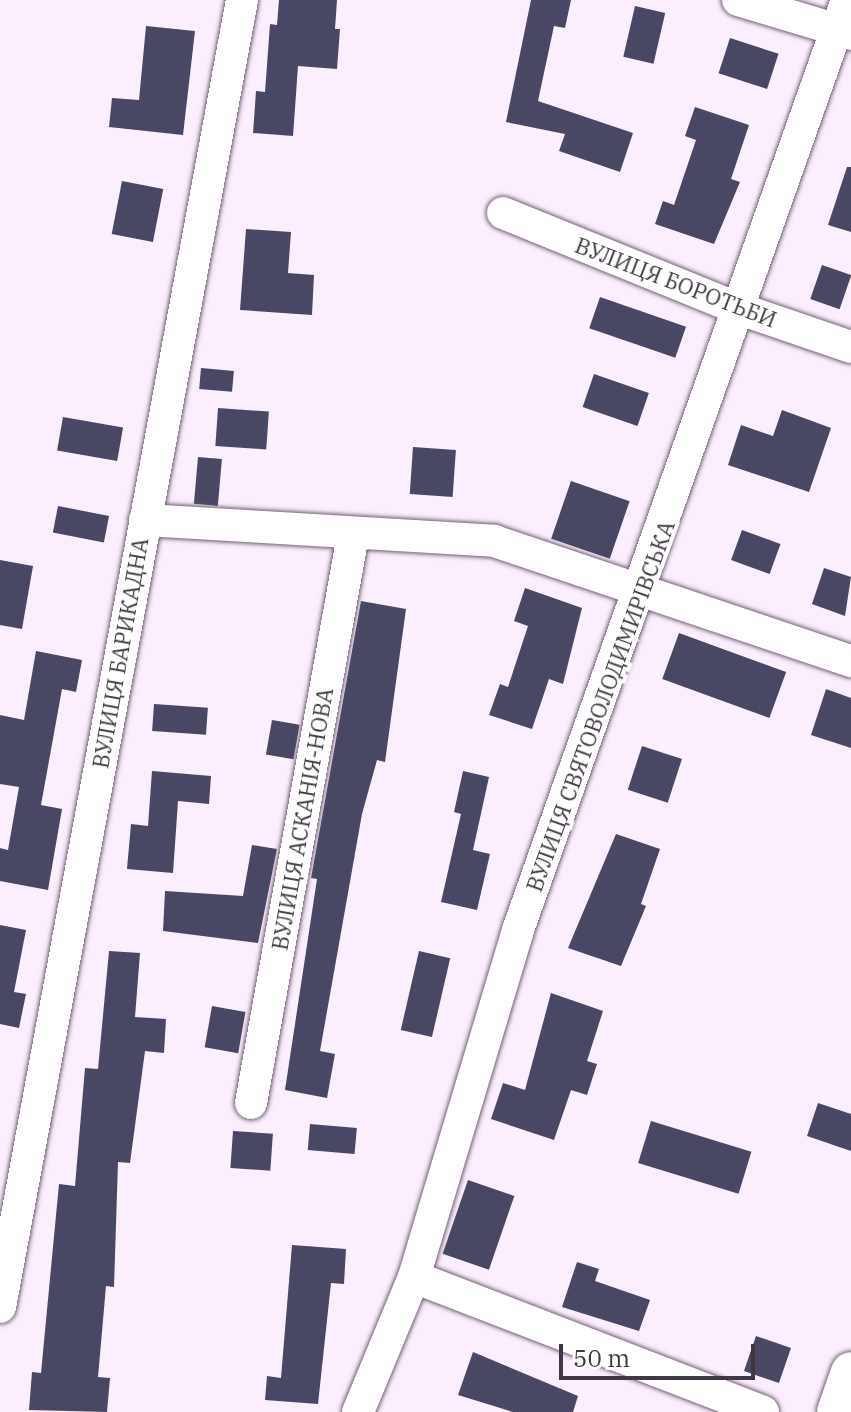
<!DOCTYPE html>
<meta charset="utf-8">
<style>
body{margin:0}
#map{position:relative;width:851px;height:1412px;overflow:hidden;background:#fbeefd;font-family:"IBM Plex Serif",serif}
div>[style]{position:absolute}
.building>*{inset:0;background:#494864;transform-origin:0 0}
.roads{filter:drop-shadow(0 0 2px #746177) drop-shadow(0 0 2px #746177)}
.minor>*{height:32px;margin:-16px;padding:0 16px;transform-origin:16px;border-radius:16px;background:#fff}
.major>*{height:40px;margin:-20px;padding:0 20px;transform-origin:20px;border-radius:20px;background:#fff}
span{translate:-50% -50%;white-space:nowrap;text-align:center;line-height:1.15;-webkit-text-stroke:8px #fff;paint-order:stroke}
.street-label{font-size:22px;color:#3f3741}
.scale{position:absolute;left:559px;top:1344px;width:196px;height:36px;box-sizing:border-box;border:4px solid #3f3741;border-top:0;padding-left:10px;font-size:24px;line-height:28px;white-space:nowrap;color:#3f3741;-webkit-text-stroke:6px #fff;paint-order:stroke}
</style>
<div id="map">
<div class="building">
<div style="clip-path:polygon(279px 0,337px 0,335px 29px,340px 29px,337px 69px,298px 66px,293px 136px,253px 133px,256px 91px,265px 92px,270px 24px,277px 25px)"></div>
<div style="clip-path:polygon(531px 0,571px 0,565px 28px,554px 26px,538px 101px,633px 133px,620px 172px,559px 151px,565px 134px,506px 122px)"></div>
<div style="left:635px;top:6px;width:31px;height:52px;rotate:13deg"></div>
<div style="clip-path:polygon(146px 26px,195px 31px,183px 135px,109px 127px,112px 98px,139px 100px)"></div>
<div style="left:730px;top:38px;width:51px;height:37px;rotate:18deg"></div>
<div style="clip-path:polygon(695px 107px,749px 125px,731px 179px,740px 182px,714px 244px,655px 224px,663px 201px,674px 205px,696px 140px,685px 136px)"></div>
<div style="clip-path:polygon(847px 167px,851px 167px,851px 232px,828px 225px)"></div>
<div style="left:122px;top:181px;width:42px;height:54px;rotate:11deg"></div>
<div style="clip-path:polygon(246px 229px,291px 232px,288px 273px,314px 275px,312px 315px,240px 310px)"></div>
<div style="left:822px;top:265px;width:31px;height:36px;rotate:19deg"></div>
<div style="left:600px;top:297px;width:91px;height:33px;rotate:19deg"></div>
<div style="left:201px;top:368px;width:33px;height:21px;rotate:5deg"></div>
<div style="left:594px;top:374px;width:58px;height:35px;rotate:19deg"></div>
<div style="left:218px;top:408px;width:51px;height:38px;rotate:4deg"></div>
<div style="clip-path:polygon(782px 410px,831px 428px,809px 492px,728px 465px,741px 425px,773px 436px)"></div>
<div style="left:63px;top:417px;width:61px;height:34px;rotate:10deg"></div>
<div style="left:413px;top:447px;width:43px;height:47px;rotate:4deg"></div>
<div style="left:198px;top:457px;width:24px;height:47px;rotate:5deg"></div>
<div style="left:571px;top:481px;width:62px;height:61px;rotate:19deg"></div>
<div style="left:58px;top:506px;width:52px;height:27px;rotate:11deg"></div>
<div style="left:742px;top:530px;width:41px;height:32px;rotate:20deg"></div>
<div style="clip-path:polygon(0 560px,33px 566px,22px 629px,0 625px)"></div>
<div style="clip-path:polygon(824px 568px,851px 577px,845px 616px,812px 604px)"></div>
<div style="clip-path:polygon(525px 588px,582px 608px,563px 684px,549px 679px,532px 729px,489px 715px,500px 684px,508px 687px,528px 626px,514px 621px)"></div>
<div style="clip-path:polygon(361px 601px,406px 609px,385px 762px,377px 760px,362px 814px,320px 1051px,335px 1054px,327px 1098px,285px 1090px,317px 879px,311px 878px)"></div>
<div style="left:679px;top:633px;width:114px;height:49px;rotate:20deg"></div>
<div style="clip-path:polygon(36px 651px,82px 660px,76px 692px,62px 689px,41px 805px,62px 809px,48px 890px,0 881px,0 848px,8px 850px,19px 787px,0 784px,0 715px,24px 720px)"></div>
<div style="clip-path:polygon(826px 689px,851px 698px,851px 748px,811px 735px)"></div>
<div style="left:154px;top:704px;width:54px;height:27px;rotate:4deg"></div>
<div style="left:272px;top:720px;width:28px;height:35px;rotate:10deg"></div>
<div style="left:642px;top:746px;width:42px;height:46px;rotate:18deg"></div>
<div style="clip-path:polygon(152px 771px,211px 776px,209px 804px,178px 801px,173px 873px,127px 869px,131px 824px,148px 826px)"></div>
<div style="clip-path:polygon(463px 771px,489px 777px,473px 850px,490px 854px,477px 910px,441px 902px,461px 814px,454px 812px)"></div>
<div style="clip-path:polygon(616px 834px,660px 849px,641px 904px,646px 906px,621px 966px,568px 948px)"></div>
<div style="clip-path:polygon(252px 845px,277px 849px,258px 943px,163px 931px,165px 891px,243px 896px)"></div>
<div style="clip-path:polygon(0 925px,26px 930px,14px 992px,26px 994px,19px 1028px,0 1024px)"></div>
<div style="clip-path:polygon(109px 951px,140px 953px,135px 1017px,166px 1019px,164px 1053px,145px 1051px,130px 1163px,118px 1162px,114px 1287px,106px 1286px,98px 1377px,110px 1378px,107px 1412px,29px 1410px,32px 1372px,41px 1373px,59px 1184px,75px 1186px,85px 1068px,98px 1069px)"></div>
<div style="left:419px;top:951px;width:32px;height:81px;rotate:13deg"></div>
<div style="clip-path:polygon(551px 993px,603px 1011px,587px 1061px,597px 1064px,587px 1095px,571px 1090px,554px 1140px,491px 1119px,503px 1083px,525px 1090px)"></div>
<div style="left:212px;top:1006px;width:34px;height:42px;rotate:10deg"></div>
<div style="clip-path:polygon(818px 1103px,851px 1114px,851px 1151px,807px 1136px)"></div>
<div style="left:651px;top:1121px;width:105px;height:44px;rotate:17deg"></div>
<div style="left:310px;top:1124px;width:47px;height:26px;rotate:5deg"></div>
<div style="left:233px;top:1131px;width:40px;height:37px;rotate:4deg"></div>
<div style="left:468px;top:1180px;width:49px;height:78px;rotate:19deg"></div>
<div style="clip-path:polygon(292px 1245px,346px 1249px,344px 1284px,331px 1283px,318px 1404px,265px 1400px,267px 1376px,281px 1378px)"></div>
<div style="clip-path:polygon(577px 1262px,599px 1269px,595px 1281px,650px 1300px,639px 1331px,562px 1307px)"></div>
<div style="left:756px;top:1336px;width:37px;height:37px;rotate:19deg"></div>
<div style="clip-path:polygon(473px 1352px,578px 1396px,573px 1412px,513px 1412px,458px 1395px)"></div>
</div>
<div class="roads">
<div class="minor">
<div style="left:738px;top:0;width:118px;rotate:16.7deg"></div>
<div style="left:503px;top:213px;width:256px;rotate:22.1deg"></div>
<div style="left:740px;top:309px;width:117px;rotate:18.9deg"></div>
<div style="left:145px;top:520px;width:350px;rotate:3.4deg"></div>
<div style="left:494px;top:541px;width:377px;rotate:18.6deg"></div>
<div style="left:251px;top:1103px;width:577px;rotate:-79.82deg"></div>
<div style="left:414px;top:1277px;width:374px;rotate:21.1deg"></div>
<div style="left:0;top:1307px;width:1329px;rotate:-79.51deg"></div>
<div style="left:358px;top:1412px;width:146px;rotate:-67.5deg"></div>
<div style="left:414px;top:1277px;width:362px;rotate:-73.3deg"></div>
<div style="left:518px;top:930px;width:986px;rotate:-70.52deg"></div>
</div>
<div class="major">
<div style="left:837px;top:1412px;width:42px;rotate:-70.7deg"></div>
</div>
</div>
<div class="street-label">
<span style="left:676px;top:282px;rotate:21deg">ВУЛИЦЯ БОРОТЬБИ</span>
<span style="left:120px;top:653px;rotate:-80deg">ВУЛИЦЯ БАРИКАДНА</span>
<span style="left:600px;top:706px;rotate:-70deg">ВУЛИЦЯ СВЯТОВОЛОДИМИРІВСЬКА</span>
<span style="left:302px;top:819px;rotate:-80deg">ВУЛИЦЯ АСКАНІЯ-НОВА</span>
</div>
<div class="scale">50 m</div>
</div>
